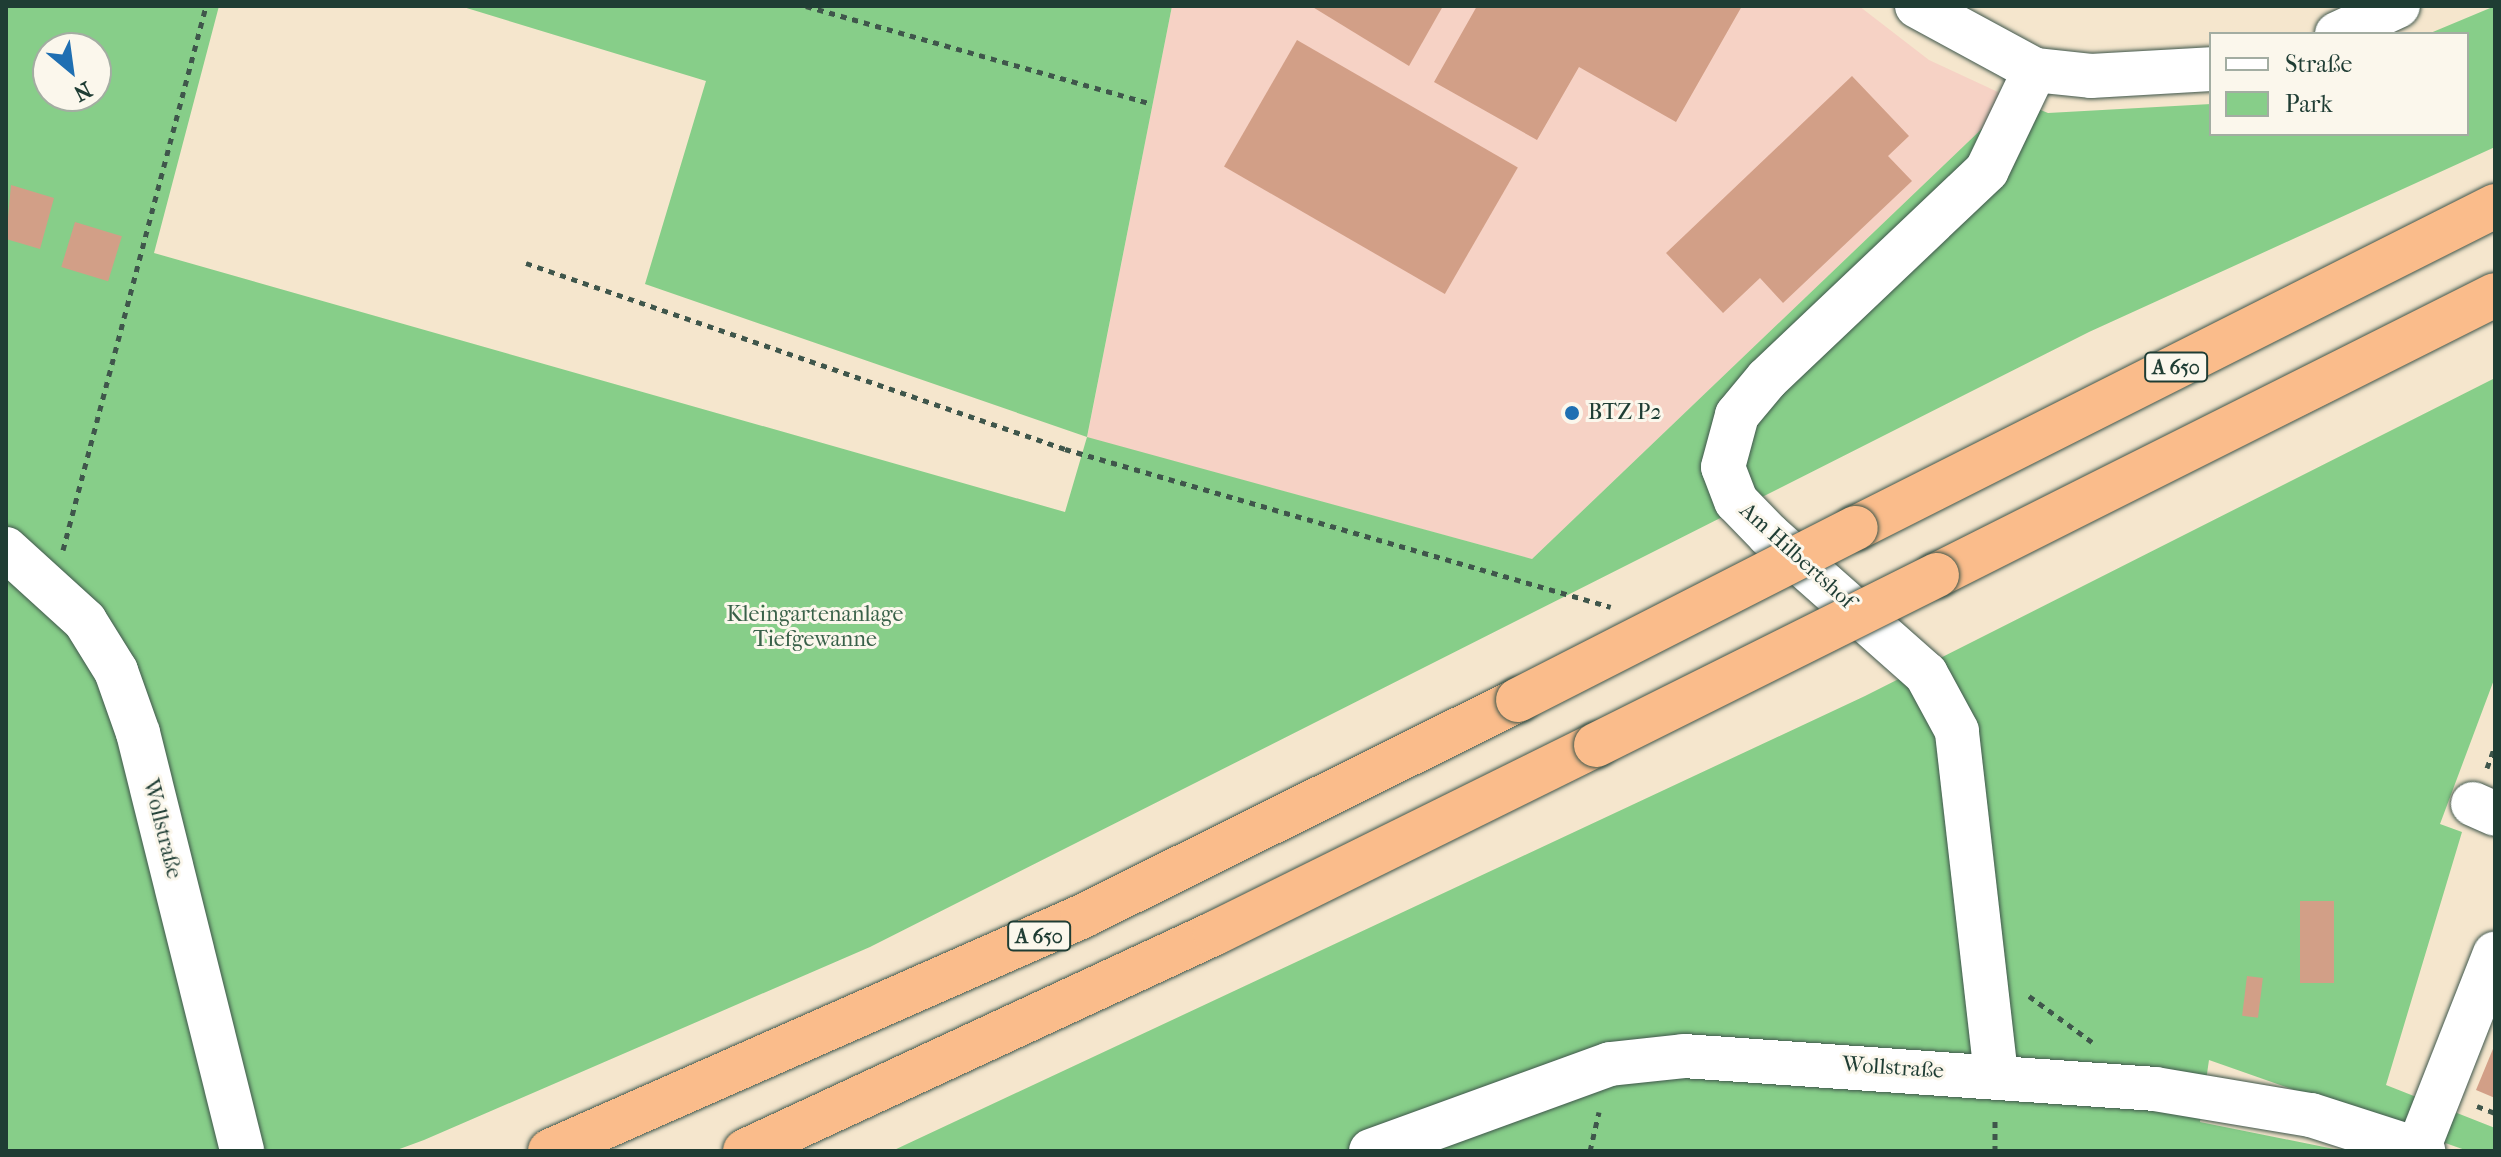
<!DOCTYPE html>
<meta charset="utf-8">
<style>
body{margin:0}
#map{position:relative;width:2501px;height:1157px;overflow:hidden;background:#f5e6cd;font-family:"IM FELL French Canon",serif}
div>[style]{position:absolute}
.built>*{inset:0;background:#f6d2c5}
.green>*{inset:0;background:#87ce89}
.building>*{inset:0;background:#d29f87;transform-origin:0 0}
.path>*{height:5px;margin-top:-2.5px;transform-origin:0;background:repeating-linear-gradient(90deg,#3f564b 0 6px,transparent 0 12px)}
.roads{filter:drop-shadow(0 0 2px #3f564b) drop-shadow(0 0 2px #3f564b)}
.minor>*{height:44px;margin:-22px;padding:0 22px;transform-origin:22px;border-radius:22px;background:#fff}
.highway>*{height:44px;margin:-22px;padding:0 22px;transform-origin:22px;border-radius:22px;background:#fabc8b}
.bridges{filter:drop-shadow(0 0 2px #3f564b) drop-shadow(0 0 2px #3f564b)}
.highway-bridge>*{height:44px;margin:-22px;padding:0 22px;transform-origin:22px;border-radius:22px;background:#fabc8b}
.dots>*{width:22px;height:22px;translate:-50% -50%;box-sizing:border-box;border:4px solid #fbf7ec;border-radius:50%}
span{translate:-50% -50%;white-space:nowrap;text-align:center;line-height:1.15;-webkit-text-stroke:6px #fbf7ec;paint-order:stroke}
.shield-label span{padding:2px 6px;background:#fbf7ec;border:2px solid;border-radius:6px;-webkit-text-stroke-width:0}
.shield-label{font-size:20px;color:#1f3d34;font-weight:700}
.poi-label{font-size:22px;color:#1f3d34}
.left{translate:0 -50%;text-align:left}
.street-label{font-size:22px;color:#1f3d34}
.park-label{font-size:22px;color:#396149}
.frame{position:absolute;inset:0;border:8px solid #1f3d34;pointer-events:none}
.legend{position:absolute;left:2209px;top:32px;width:260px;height:104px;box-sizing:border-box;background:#fbf7ec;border:2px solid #a3ada2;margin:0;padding:10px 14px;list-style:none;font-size:24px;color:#1f3d34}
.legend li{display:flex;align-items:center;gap:16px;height:40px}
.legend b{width:40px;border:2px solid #a3ada2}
.north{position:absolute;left:32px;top:32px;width:80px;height:80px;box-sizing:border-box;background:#fbf7ec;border:2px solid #a3ada2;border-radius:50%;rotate:151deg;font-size:22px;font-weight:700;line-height:32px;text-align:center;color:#1f3d34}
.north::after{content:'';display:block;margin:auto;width:28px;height:36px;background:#1f6fb2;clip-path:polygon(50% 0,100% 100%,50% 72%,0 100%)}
</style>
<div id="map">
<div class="built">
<div style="clip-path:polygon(1172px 6px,1859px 6px,1929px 60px,2013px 99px,1532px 559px,1087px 438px)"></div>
</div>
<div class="green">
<div style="clip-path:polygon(evenodd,6px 6px,219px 6px,154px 253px,1065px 512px,1087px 437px,645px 284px,706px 81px,460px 6px,1172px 6px,1087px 437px,1532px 559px,2013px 99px,2048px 113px,2211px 104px,2211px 134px,2467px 134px,2467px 34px,2428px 34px,2495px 6px,2495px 147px,2089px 332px,870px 947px,424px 1140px,394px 1151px,6px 1151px,6px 6px,48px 48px,96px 48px,96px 96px,48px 96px,48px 48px)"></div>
<div style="clip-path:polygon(2495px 378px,2495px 677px,2440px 824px,2462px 832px,2386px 1085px,2495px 1128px,2495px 1151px,2468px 1151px,2209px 1060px,2200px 1122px,2344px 1151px,892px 1151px,1865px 696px)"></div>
</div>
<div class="building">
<div style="clip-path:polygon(1311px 6px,1443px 6px,1409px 66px)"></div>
<div style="clip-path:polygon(1477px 6px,1742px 6px,1676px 122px,1579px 67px,1537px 140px,1434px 82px)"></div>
<div style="left:1297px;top:40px;width:255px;height:146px;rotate:30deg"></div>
<div style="clip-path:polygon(1852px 76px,1909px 136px,1888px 156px,1912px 181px,1783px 303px,1760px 278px,1723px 313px,1666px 253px)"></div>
<div style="clip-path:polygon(11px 185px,54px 198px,40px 249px,6px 239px)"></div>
<div style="left:75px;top:222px;width:49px;height:47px;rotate:17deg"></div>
<div style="left:2300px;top:901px;width:34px;height:82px"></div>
<div style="left:2247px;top:976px;width:16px;height:40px;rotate:7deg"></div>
<div style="clip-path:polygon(2495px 1044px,2495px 1098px,2476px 1090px)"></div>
</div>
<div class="path">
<div style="left:806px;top:6px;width:355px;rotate:15.8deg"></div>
<div style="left:526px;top:263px;width:570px;rotate:19.04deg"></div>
<div style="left:1065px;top:449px;width:568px;rotate:16.14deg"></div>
<div style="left:63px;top:550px;width:562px;rotate:-75.27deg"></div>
<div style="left:2487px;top:768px;width:23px;rotate:-70deg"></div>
<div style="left:2029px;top:996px;width:78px;rotate:36.1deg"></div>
<div style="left:2477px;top:1106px;width:19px;rotate:21deg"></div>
<div style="left:1590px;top:1151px;width:40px;rotate:-77deg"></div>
<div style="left:1995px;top:1151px;width:35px;rotate:-90deg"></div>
</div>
<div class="roads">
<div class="minor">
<div style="left:1917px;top:6px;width:134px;rotate:28.5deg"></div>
<div style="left:2035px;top:70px;width:56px;rotate:6.1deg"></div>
<div style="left:2091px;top:76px;width:120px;rotate:-3.3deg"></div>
<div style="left:2337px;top:34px;width:67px;rotate:-24.7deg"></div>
<div style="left:6px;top:549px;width:107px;rotate:42.3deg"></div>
<div style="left:85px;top:621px;width:59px;rotate:58.2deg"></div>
<div style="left:116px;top:671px;width:66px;rotate:70.5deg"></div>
<div style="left:138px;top:733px;width:431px;rotate:76deg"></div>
<div style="left:2473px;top:804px;width:24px;rotate:24deg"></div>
<div style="left:1996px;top:1075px;width:346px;rotate:-96.5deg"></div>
<div style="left:1957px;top:731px;width:65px;rotate:-118.5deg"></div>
<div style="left:1926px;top:674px;width:210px;rotate:-138.5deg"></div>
<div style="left:1769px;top:535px;width:47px;rotate:-134.1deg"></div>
<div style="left:1736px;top:501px;width:36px;rotate:-111deg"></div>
<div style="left:1723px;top:467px;width:54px;rotate:-74.9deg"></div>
<div style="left:1737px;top:415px;width:47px;rotate:-50.2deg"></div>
<div style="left:1767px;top:379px;width:303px;rotate:-43.5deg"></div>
<div style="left:1987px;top:170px;width:111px;rotate:-64.4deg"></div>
<div style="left:2418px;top:1149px;width:210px;rotate:-68.5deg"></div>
<div style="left:1371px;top:1151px;width:254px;rotate:-20deg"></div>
<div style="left:1610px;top:1064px;width:74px;rotate:-6.2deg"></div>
<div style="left:1684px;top:1056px;width:472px;rotate:4deg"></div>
<div style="left:2155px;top:1089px;width:158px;rotate:9.5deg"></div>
<div style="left:2311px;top:1115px;width:118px;rotate:17.8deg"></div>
</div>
<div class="highway">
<div style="left:1856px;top:528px;width:716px;rotate:-26.74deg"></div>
<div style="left:1937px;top:575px;width:624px;rotate:-26.65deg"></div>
<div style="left:550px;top:1151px;width:583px;rotate:-23.79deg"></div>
<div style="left:1083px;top:916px;width:486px;rotate:-26.4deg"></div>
<div style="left:745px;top:1151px;width:518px;rotate:-24.88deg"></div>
<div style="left:1215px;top:933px;width:425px;rotate:-26.3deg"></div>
</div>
</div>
<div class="bridges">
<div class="highway-bridge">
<div style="left:1518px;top:700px;width:379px;rotate:-27deg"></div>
<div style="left:1596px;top:745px;width:381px;rotate:-26.5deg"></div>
</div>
</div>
<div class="dots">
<div style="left:1572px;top:413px;background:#1f6fb2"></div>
</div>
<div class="shield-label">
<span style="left:2176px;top:367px">A 650</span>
<span style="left:1039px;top:936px">A 650</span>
</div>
<div class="poi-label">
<span class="left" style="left:1588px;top:413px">BTZ P2</span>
</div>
<div class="street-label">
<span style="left:1797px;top:556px;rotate:42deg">Am Hilbertshof</span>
<span style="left:162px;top:829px;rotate:76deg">Wollstraße</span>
<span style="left:1893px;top:1068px;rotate:4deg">Wollstraße</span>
</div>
<div class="park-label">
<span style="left:815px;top:627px">Kleingartenanlage<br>Tiefgewanne</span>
</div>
<div class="frame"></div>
<ul class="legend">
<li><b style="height:10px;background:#fff"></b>Straße</li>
<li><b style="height:22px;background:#87ce89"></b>Park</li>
</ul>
<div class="north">N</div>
</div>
